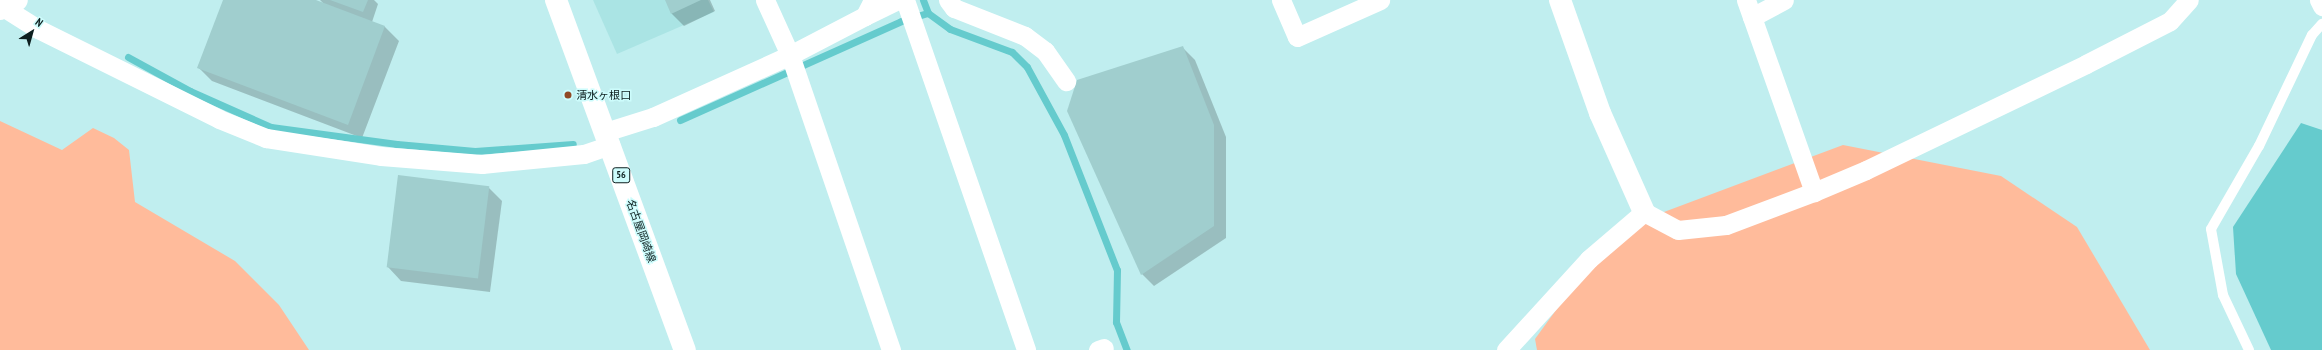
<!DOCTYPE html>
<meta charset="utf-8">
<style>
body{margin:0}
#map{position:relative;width:2322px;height:350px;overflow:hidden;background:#c0eeef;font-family:"PT Sans Narrow","Noto Sans JP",sans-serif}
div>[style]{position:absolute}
.built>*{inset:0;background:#aae4e4}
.green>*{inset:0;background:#ffbb9b}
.water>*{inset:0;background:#65cbcd}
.shadow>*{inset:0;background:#0003}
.stream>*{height:7px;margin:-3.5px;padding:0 3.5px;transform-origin:3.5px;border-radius:3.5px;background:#65cbcd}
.building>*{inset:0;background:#a0cece;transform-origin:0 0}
.service>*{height:10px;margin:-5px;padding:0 5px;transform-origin:5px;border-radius:5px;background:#fff}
.minor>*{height:19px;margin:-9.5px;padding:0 9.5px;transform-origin:9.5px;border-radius:9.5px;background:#fff}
.tertiary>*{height:22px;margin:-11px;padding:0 11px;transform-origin:11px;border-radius:11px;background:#fff}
.primary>*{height:22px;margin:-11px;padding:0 11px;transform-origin:11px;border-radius:11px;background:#fff}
.dots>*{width:11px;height:11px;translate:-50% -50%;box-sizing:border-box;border:2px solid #cdfcfc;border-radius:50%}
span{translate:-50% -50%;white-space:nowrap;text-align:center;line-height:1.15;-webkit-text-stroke:3px #cdfcfc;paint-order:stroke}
.shield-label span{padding:1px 3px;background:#cdfcfc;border:1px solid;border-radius:3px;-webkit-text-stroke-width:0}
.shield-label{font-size:10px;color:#0d1f1f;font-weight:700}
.poi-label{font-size:11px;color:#0d1f1f}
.left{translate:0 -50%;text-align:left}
.street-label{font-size:11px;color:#0d1f1f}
.north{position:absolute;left:12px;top:12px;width:40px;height:40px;-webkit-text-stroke:3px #cdfcfc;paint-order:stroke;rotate:37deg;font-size:11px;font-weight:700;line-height:16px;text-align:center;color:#0d1f1f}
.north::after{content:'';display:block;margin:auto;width:14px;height:18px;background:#0d1f1f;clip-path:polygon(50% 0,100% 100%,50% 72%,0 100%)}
</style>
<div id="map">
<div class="built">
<div style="clip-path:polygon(593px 0,708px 0,714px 12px,617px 54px)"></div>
</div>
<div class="green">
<div style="clip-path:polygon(0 121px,62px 150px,93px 128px,114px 138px,129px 150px,135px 202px,235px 261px,279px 305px,309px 350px,0 350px)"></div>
<div style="clip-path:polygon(1843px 145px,2001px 176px,2077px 227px,2150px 350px,1537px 350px,1535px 339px,1572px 288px,1648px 218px)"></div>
</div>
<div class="water">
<div style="clip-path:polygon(2301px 123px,2322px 130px,2322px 350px,2271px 350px,2236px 274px,2233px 227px)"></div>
</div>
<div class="shadow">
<div style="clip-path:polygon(224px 0,313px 0,324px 4px,320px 0,374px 0,378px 4px,372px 22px,385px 27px,399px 41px,362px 138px,212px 81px,198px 67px)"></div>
<div style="clip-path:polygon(666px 0,710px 0,715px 11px,684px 26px,672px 14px)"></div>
<div style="clip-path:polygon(1183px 48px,1195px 60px,1226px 137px,1226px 238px,1154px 286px,1142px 274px,1068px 111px)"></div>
<div style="clip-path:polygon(488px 187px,502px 201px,490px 292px,401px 281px,388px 267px)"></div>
</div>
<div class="stream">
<div style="left:923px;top:0;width:14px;rotate:69deg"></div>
<div style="left:128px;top:57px;width:71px;rotate:28.7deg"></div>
<div style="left:190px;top:91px;width:89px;rotate:24deg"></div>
<div style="left:271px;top:127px;width:127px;rotate:7.7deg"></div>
<div style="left:397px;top:144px;width:78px;rotate:5.1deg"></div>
<div style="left:475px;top:151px;width:98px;rotate:-4.1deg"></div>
<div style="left:680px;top:120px;width:242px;rotate:-24.1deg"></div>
<div style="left:901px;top:21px;width:28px;rotate:-17deg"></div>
<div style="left:928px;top:13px;width:27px;rotate:36deg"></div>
<div style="left:950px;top:29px;width:66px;rotate:20.4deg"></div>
<div style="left:1012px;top:52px;width:21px;rotate:45deg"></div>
<div style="left:1027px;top:67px;width:77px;rotate:61.4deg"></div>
<div style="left:1064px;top:135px;width:145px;rotate:68.6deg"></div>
<div style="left:1117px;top:270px;width:52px;rotate:91.1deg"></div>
<div style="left:1116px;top:322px;width:30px;rotate:69deg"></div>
</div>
<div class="building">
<div style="clip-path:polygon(223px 0,316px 0,385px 26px,348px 125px,197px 68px)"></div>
<div style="clip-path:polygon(330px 0,368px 0,363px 12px)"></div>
<div style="clip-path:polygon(665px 0,701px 0,671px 14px)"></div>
<div style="clip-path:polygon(1183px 46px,1214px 125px,1214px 226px,1141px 275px,1067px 111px,1077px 80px)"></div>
<div style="left:398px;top:175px;width:92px;height:93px;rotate:7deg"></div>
</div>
<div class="service">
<div style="left:2249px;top:350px;width:61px;rotate:-115.3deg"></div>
<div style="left:2223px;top:295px;width:67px;rotate:-100.3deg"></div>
<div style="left:2211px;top:229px;width:96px;rotate:-60deg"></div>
<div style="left:2259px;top:146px;width:123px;rotate:-64.5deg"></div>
<div style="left:2312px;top:35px;width:15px;rotate:-48deg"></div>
</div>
<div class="minor">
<div style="left:765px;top:0;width:60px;rotate:65.6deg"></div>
<div style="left:790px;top:55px;width:312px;rotate:71.1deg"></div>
<div style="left:873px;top:0;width:18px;rotate:117deg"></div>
<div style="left:865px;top:16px;width:37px;rotate:-26deg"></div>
<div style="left:905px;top:0;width:370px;rotate:70.9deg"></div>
<div style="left:948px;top:0;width:10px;rotate:53deg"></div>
<div style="left:954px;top:8px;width:76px;rotate:21.5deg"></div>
<div style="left:1025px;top:36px;width:25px;rotate:37deg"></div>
<div style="left:1045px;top:51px;width:37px;rotate:55deg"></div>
<div style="left:1281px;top:0;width:40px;rotate:66.6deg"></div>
<div style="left:1297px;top:37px;width:91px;rotate:-24deg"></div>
<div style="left:1746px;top:0;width:204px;rotate:70.5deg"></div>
<div style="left:2319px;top:0;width:7px;rotate:63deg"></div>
<div style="left:3px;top:7px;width:41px;rotate:32.2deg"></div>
<div style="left:38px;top:29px;width:202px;rotate:26.4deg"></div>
<div style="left:219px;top:119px;width:51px;rotate:22deg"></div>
<div style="left:266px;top:138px;width:116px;rotate:8.9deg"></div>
<div style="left:381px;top:156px;width:101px;rotate:4.5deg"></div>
<div style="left:482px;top:164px;width:102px;rotate:-5.6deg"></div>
<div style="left:584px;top:154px;width:28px;rotate:-19deg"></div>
<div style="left:1752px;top:17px;width:36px;rotate:-28deg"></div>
<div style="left:605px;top:132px;width:50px;rotate:-17.4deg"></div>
<div style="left:653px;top:117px;width:150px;rotate:-24.3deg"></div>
<div style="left:790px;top:55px;width:85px;rotate:-27.5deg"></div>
<div style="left:1098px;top:350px;width:6px;rotate:-18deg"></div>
<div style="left:1506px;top:350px;width:123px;rotate:-47.6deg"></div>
<div style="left:1589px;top:259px;width:72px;rotate:-40.5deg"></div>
<div style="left:1644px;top:212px;width:38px;rotate:28deg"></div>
<div style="left:1678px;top:230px;width:48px;rotate:-5.9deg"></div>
<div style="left:1726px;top:225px;width:94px;rotate:-20.6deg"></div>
<div style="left:1814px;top:192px;width:56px;rotate:-22.9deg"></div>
<div style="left:1866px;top:170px;width:244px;rotate:-25.7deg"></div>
<div style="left:2086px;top:64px;width:94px;rotate:-27.1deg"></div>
<div style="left:2170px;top:21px;width:28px;rotate:-48deg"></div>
</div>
<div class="tertiary">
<div style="left:1560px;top:0;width:120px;rotate:70.5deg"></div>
<div style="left:1600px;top:113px;width:108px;rotate:66deg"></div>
</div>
<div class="primary">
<div style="left:556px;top:0;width:373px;rotate:69.8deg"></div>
<div style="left:0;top:9px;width:19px;rotate:-28deg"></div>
</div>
<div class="dots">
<div style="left:568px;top:95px;background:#904925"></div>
</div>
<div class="shield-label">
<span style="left:621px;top:175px">56</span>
</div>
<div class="poi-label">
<span class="left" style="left:576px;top:95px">清水ヶ根口</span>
</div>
<div class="street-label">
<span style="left:641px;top:231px;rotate:70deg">名古屋岡崎線</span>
</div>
<div class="north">N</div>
</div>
